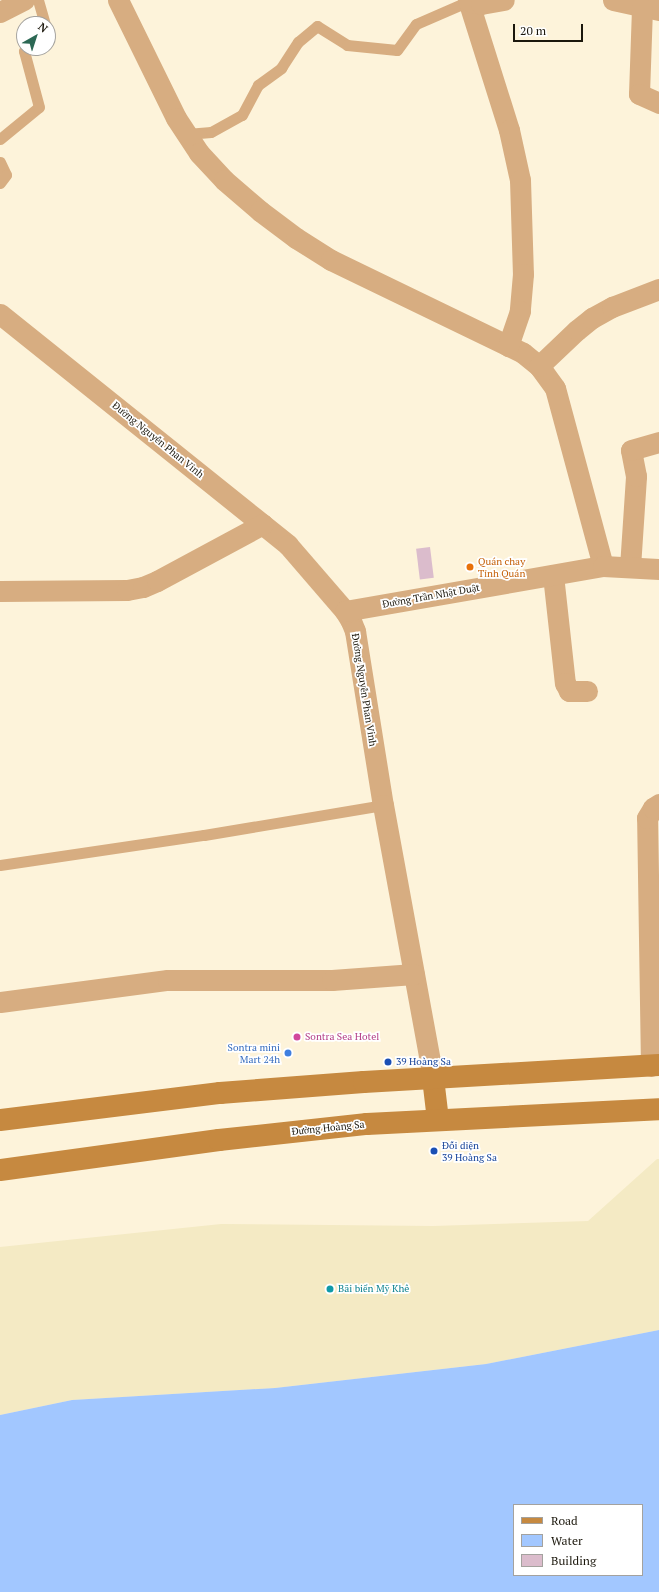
<!DOCTYPE html>
<meta charset="utf-8">
<style>
body{margin:0}
#map{position:relative;width:659px;height:1592px;overflow:hidden;background:#fdf3da;font-family:"PT Serif",serif}
div>[style]{position:absolute}
.sand>*{inset:0;background:#f4eac4}
.water>*{inset:0;background:#a2c7ff}
.building>*{inset:0;background:#dbbccc;transform-origin:0 0}
.lane>*{height:11px;margin:-5.5px;padding:0 5.5px;transform-origin:5.5px;border-radius:5.5px;background:#d7ad81}
.street>*{height:21px;margin:-10.5px;padding:0 10.5px;transform-origin:10.5px;border-radius:10.5px;background:#d7ad81}
.secondary>*{height:22px;margin:-11px;padding:0 11px;transform-origin:11px;border-radius:11px;background:#c68940}
.dots>*{width:11px;height:11px;translate:-50% -50%;box-sizing:border-box;border:2px solid #fff;border-radius:50%}
span{translate:-50% -50%;white-space:nowrap;text-align:center;line-height:1.15;-webkit-text-stroke:3.5px #fff;paint-order:stroke}
.street-label{font-size:10px;color:#1b170c}
.food-label{font-size:10px;color:#c56008}
.left{translate:0 -50%;text-align:left}
.hotel-label{font-size:10px;color:#b23c85}
.shop-label{font-size:10px;color:#366cbe}
.right{translate:-100% -50%;text-align:right}
.transit-label{font-size:10px;color:#164399}
.culture-label{font-size:10px;color:#0d838f}
.legend{position:absolute;left:513px;top:1504px;width:130px;height:72px;box-sizing:border-box;background:#fff;border:1px solid #a4a29e;margin:0;padding:5px 7px;list-style:none;font-size:12px;color:#1b170c}
.legend li{display:flex;align-items:center;gap:8px;height:20px}
.legend b{width:20px;border:1px solid #a4a29e}
.north{position:absolute;left:16px;top:16px;width:40px;height:40px;box-sizing:border-box;background:#fff;border:1px solid #a4a29e;border-radius:50%;rotate:39deg;font-size:11px;font-weight:700;line-height:16px;text-align:center;color:#1b170c}
.north::after{content:'';display:block;margin:auto;width:14px;height:18px;background:#2c6854;clip-path:polygon(50% 0,100% 100%,50% 72%,0 100%)}
.scale{position:absolute;left:513px;top:24px;width:70px;height:18px;box-sizing:border-box;border:2px solid #1b170c;border-top:0;padding-left:5px;font-size:12px;line-height:14px;white-space:nowrap;color:#1b170c;-webkit-text-stroke:3px #fff;paint-order:stroke}
</style>
<div id="map">
<div class="sand">
<div style="clip-path:polygon(657px 1159px,659px 1159px,659px 1330px,486px 1364px,275px 1388px,72px 1400px,0 1415px,0 1247px,221px 1224px,433px 1226px,588px 1221px)"></div>
</div>
<div class="water">
<div style="clip-path:polygon(evenodd,659px 1330px,659px 1592px,0 1592px,0 1415px,72px 1400px,275px 1388px,486px 1364px,659px 1330px,514px 1505px,642px 1505px,642px 1575px,514px 1575px,514px 1505px)"></div>
</div>
<div class="building">
<div style="left:430px;top:547px;width:31px;height:14px;rotate:83deg"></div>
</div>
<div class="lane">
<div style="left:38px;top:0;width:25px;rotate:74deg"></div>
<div style="left:48px;top:33px;width:5px;rotate:90deg"></div>
<div style="left:187px;top:134px;width:24px;rotate:-5deg"></div>
<div style="left:211px;top:132px;width:35px;rotate:-29deg"></div>
<div style="left:242px;top:115px;width:34px;rotate:-62deg"></div>
<div style="left:258px;top:85px;width:29px;rotate:-36deg"></div>
<div style="left:281px;top:68px;width:31px;rotate:-57deg"></div>
<div style="left:298px;top:42px;width:25px;rotate:-40deg"></div>
<div style="left:317px;top:26px;width:36px;rotate:32deg"></div>
<div style="left:347px;top:45px;width:50px;rotate:5.7deg"></div>
<div style="left:397px;top:50px;width:32px;rotate:-54deg"></div>
<div style="left:416px;top:24px;width:58px;rotate:-23.5deg"></div>
<div style="left:0;top:139px;width:50px;rotate:-39.4deg"></div>
<div style="left:39px;top:107px;width:58px;rotate:-105deg"></div>
<div style="left:24px;top:51px;width:6px;rotate:-31deg"></div>
<div style="left:0;top:162px;width:14px;rotate:65deg"></div>
<div style="left:6px;top:175px;width:10px;rotate:127deg"></div>
<div style="left:0;top:865px;width:206px;rotate:-8.4deg"></div>
<div style="left:204px;top:835px;width:181px;rotate:-9.5deg"></div>
</div>
<div class="street">
<div style="left:118px;top:0;width:131px;rotate:63.8deg"></div>
<div style="left:176px;top:118px;width:42px;rotate:56.7deg"></div>
<div style="left:199px;top:153px;width:37px;rotate:47deg"></div>
<div style="left:224px;top:180px;width:48px;rotate:40.7deg"></div>
<div style="left:260px;top:211px;width:45px;rotate:36.9deg"></div>
<div style="left:296px;top:238px;width:41px;rotate:32.2deg"></div>
<div style="left:331px;top:260px;width:213px;rotate:25.8deg"></div>
<div style="left:523px;top:353px;width:21px;rotate:39deg"></div>
<div style="left:539px;top:366px;width:27px;rotate:54deg"></div>
<div style="left:555px;top:388px;width:184px;rotate:74.9deg"></div>
<div style="left:468px;top:0;width:136px;rotate:72.5deg"></div>
<div style="left:509px;top:130px;width:51px;rotate:77.6deg"></div>
<div style="left:520px;top:180px;width:94px;rotate:88.2deg"></div>
<div style="left:523px;top:274px;width:37px;rotate:95deg"></div>
<div style="left:520px;top:311px;width:37px;rotate:109deg"></div>
<div style="left:613px;top:0;width:47px;rotate:12.3deg"></div>
<div style="left:469px;top:1px;width:12px;rotate:14deg"></div>
<div style="left:481px;top:4px;width:23px;rotate:-10deg"></div>
<div style="left:642px;top:8px;width:86px;rotate:92deg"></div>
<div style="left:639px;top:94px;width:22px;rotate:24deg"></div>
<div style="left:0;top:12px;width:27px;rotate:-27deg"></div>
<div style="left:0;top:314px;width:369px;rotate:38.7deg"></div>
<div style="left:288px;top:545px;width:87px;rotate:49.2deg"></div>
<div style="left:345px;top:611px;width:12px;rotate:59deg"></div>
<div style="left:351px;top:621px;width:11px;rotate:68deg"></div>
<div style="left:355px;top:631px;width:176px;rotate:80.9deg"></div>
<div style="left:383px;top:805px;width:278px;rotate:79.6deg"></div>
<div style="left:539px;top:366px;width:52px;rotate:-43.5deg"></div>
<div style="left:577px;top:330px;width:19px;rotate:-39deg"></div>
<div style="left:592px;top:318px;width:23px;rotate:-29deg"></div>
<div style="left:612px;top:307px;width:50px;rotate:-21deg"></div>
<div style="left:630px;top:567px;width:91px;rotate:-86.2deg"></div>
<div style="left:636px;top:476px;width:26px;rotate:-101deg"></div>
<div style="left:631px;top:450px;width:29px;rotate:-16deg"></div>
<div style="left:553px;top:575px;width:109px;rotate:83.7deg"></div>
<div style="left:565px;top:683px;width:9px;rotate:63deg"></div>
<div style="left:569px;top:691px;width:18px"></div>
<div style="left:0;top:591px;width:127px;rotate:-0.5deg"></div>
<div style="left:127px;top:590px;width:16px;rotate:-11deg"></div>
<div style="left:143px;top:587px;width:15px;rotate:-23deg"></div>
<div style="left:157px;top:581px;width:120px;rotate:-28.3deg"></div>
<div style="left:345px;top:611px;width:262px;rotate:-9.9deg"></div>
<div style="left:603px;top:566px;width:56px;rotate:3.1deg"></div>
<div style="left:0;top:1002px;width:169px;rotate:-7.5deg"></div>
<div style="left:168px;top:980px;width:164px"></div>
<div style="left:332px;top:980px;width:82px;rotate:-4.2deg"></div>
<div style="left:651px;top:1066px;width:248px;rotate:-90.9deg"></div>
<div style="left:647px;top:818px;width:12px;rotate:-59deg"></div>
<div style="left:653px;top:808px;width:7px;rotate:-34deg"></div>
</div>
<div class="secondary">
<div style="left:433px;top:1078px;width:42px;rotate:83.2deg"></div>
<div style="left:0;top:1120px;width:222px;rotate:-7deg"></div>
<div style="left:220px;top:1093px;width:144px;rotate:-4.4deg"></div>
<div style="left:364px;top:1082px;width:295px;rotate:-3.3deg"></div>
<div style="left:0;top:1170px;width:221px;rotate:-7.8deg"></div>
<div style="left:219px;top:1140px;width:149px;rotate:-6.2deg"></div>
<div style="left:367px;top:1124px;width:292px;rotate:-2.9deg"></div>
</div>
<div class="dots">
<div style="left:470px;top:567px;background:#e8710a"></div>
<div style="left:297px;top:1037px;background:#d1479c"></div>
<div style="left:288px;top:1053px;background:#3f7fe0"></div>
<div style="left:388px;top:1062px;background:#1a4fb4"></div>
<div style="left:434px;top:1151px;background:#1a4fb4"></div>
<div style="left:330px;top:1289px;background:#0f9aa8"></div>
</div>
<div class="street-label">
<span style="left:158px;top:440px;rotate:39deg">Đường Nguyễn Phan Vinh</span>
<span style="left:431px;top:596px;rotate:-10deg">Đường Trần Nhật Duật</span>
<span style="left:364px;top:690px;rotate:81deg">Đường Nguyễn Phan Vinh</span>
<span style="left:328px;top:1128px;rotate:-6deg">Đường Hoàng Sa</span>
</div>
<div class="food-label">
<span class="left" style="left:478px;top:567px">Quán chay<br>Tỉnh Quán</span>
</div>
<div class="hotel-label">
<span class="left" style="left:305px;top:1037px">Sontra Sea Hotel</span>
</div>
<div class="shop-label">
<span class="right" style="left:280px;top:1053px">Sontra mini<br>Mart 24h</span>
</div>
<div class="transit-label">
<span class="left" style="left:396px;top:1062px">39 Hoàng Sa</span>
<span class="left" style="left:442px;top:1151px">Đối diện<br>39 Hoàng Sa</span>
</div>
<div class="culture-label">
<span class="left" style="left:338px;top:1289px">Bãi biển Mỹ Khê</span>
</div>
<ul class="legend">
<li><b style="height:5px;background:#c68940"></b>Road</li>
<li><b style="height:11px;background:#a2c7ff"></b>Water</li>
<li><b style="height:11px;background:#dbbccc"></b>Building</li>
</ul>
<div class="north">N</div>
<div class="scale">20 m</div>
</div>
